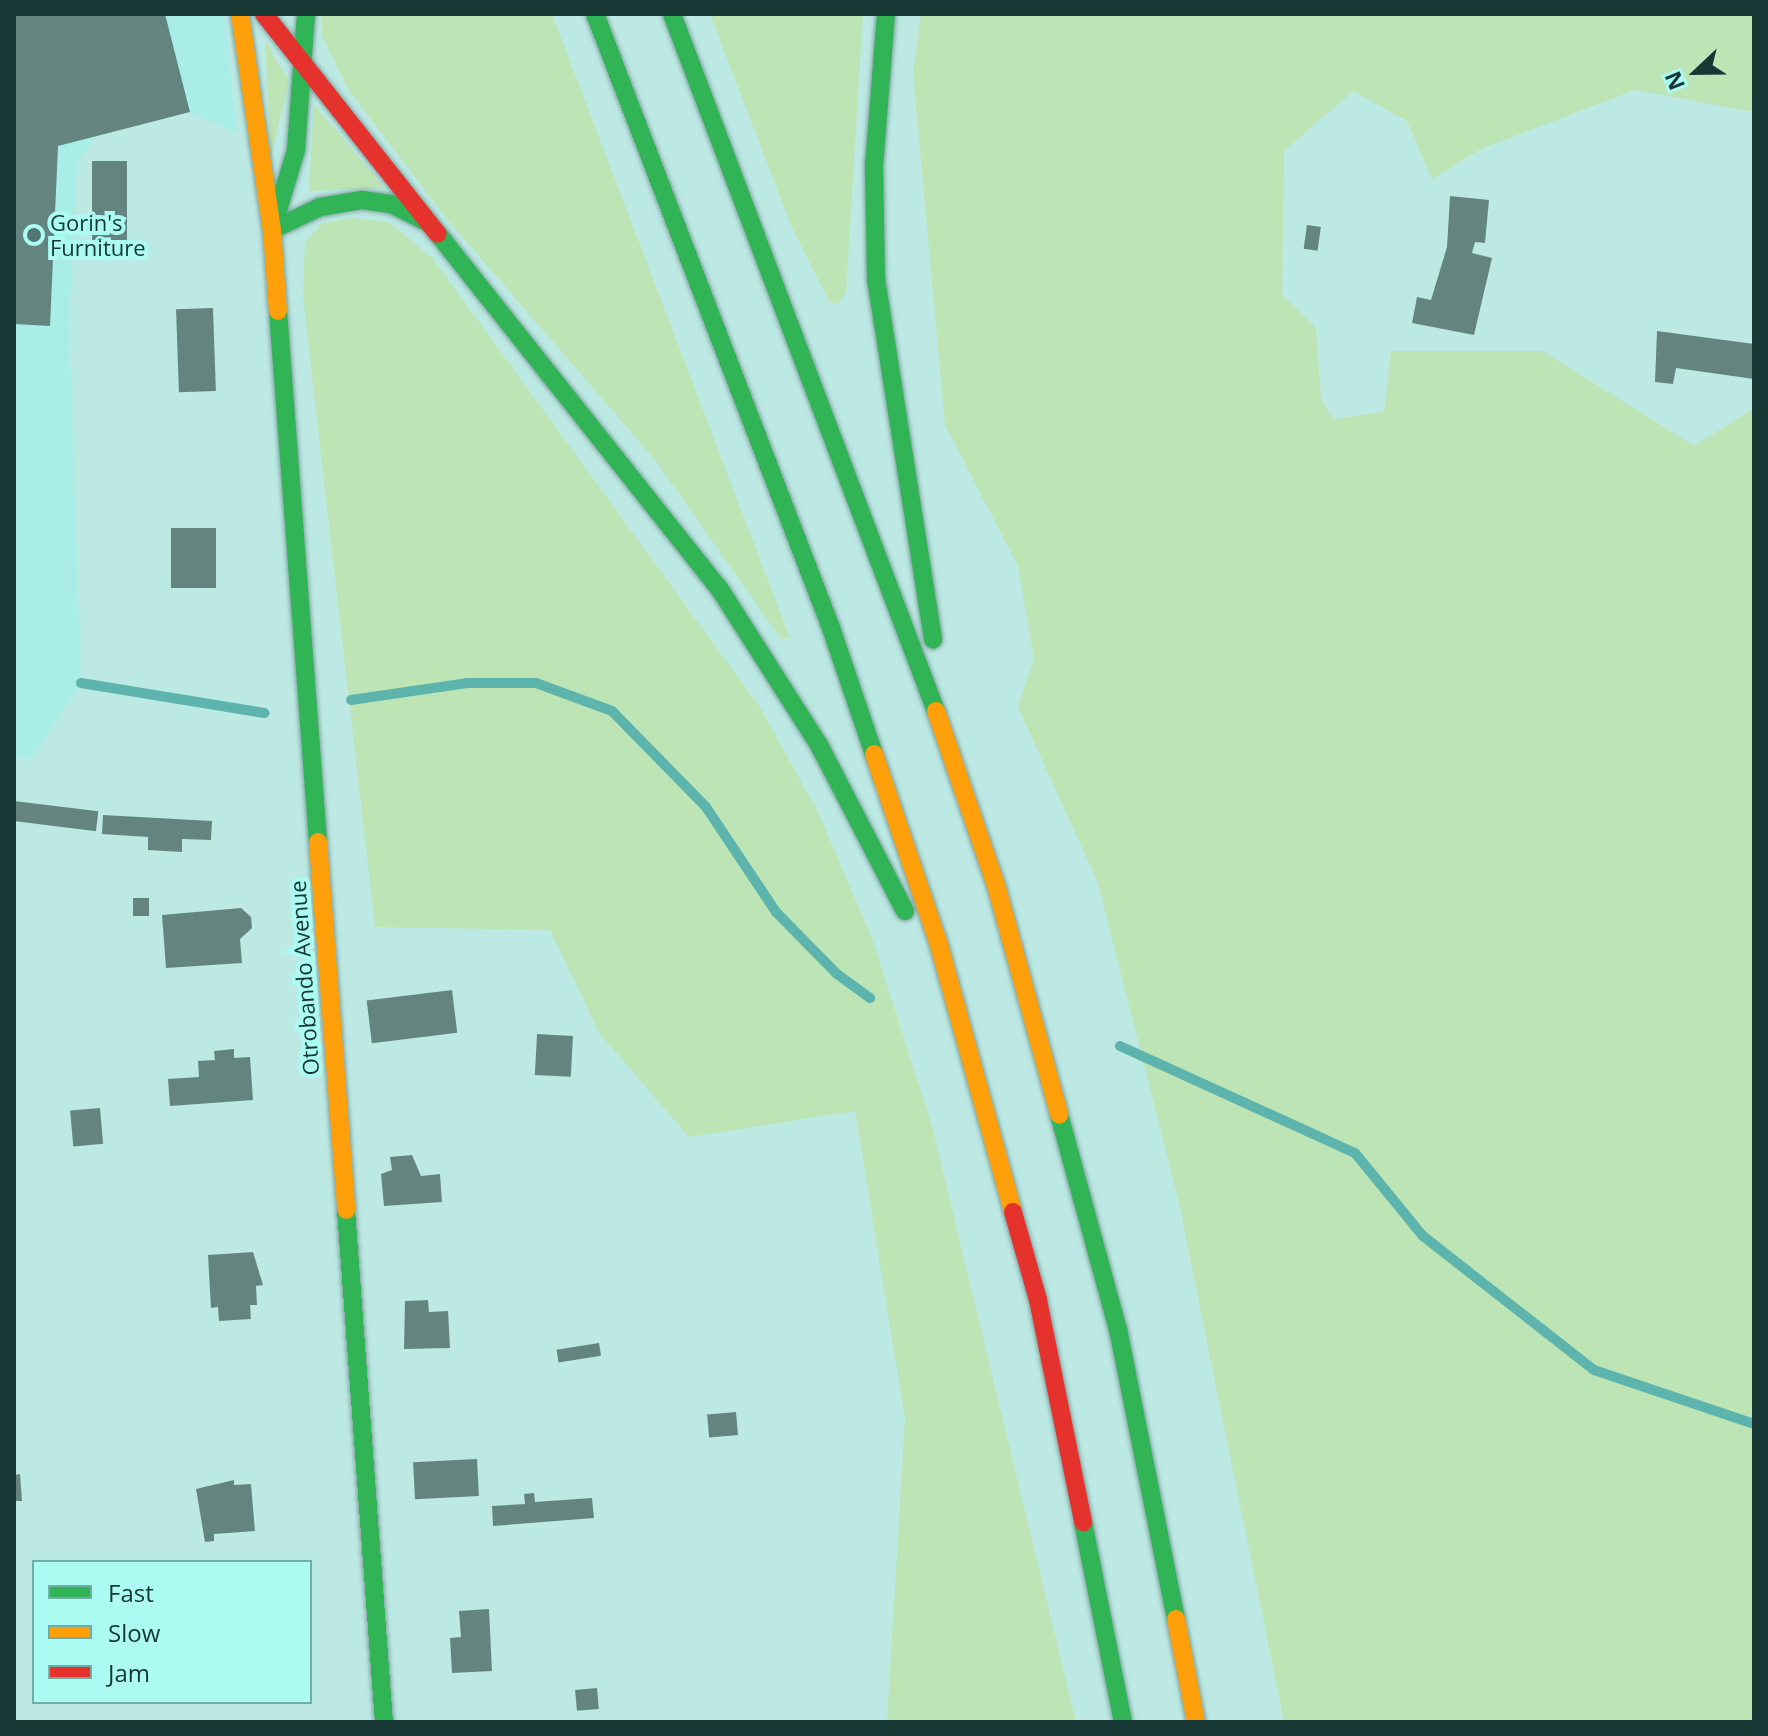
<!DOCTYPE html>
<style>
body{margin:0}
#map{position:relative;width:1768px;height:1736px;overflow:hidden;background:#bde9e4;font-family:"Open Sans",sans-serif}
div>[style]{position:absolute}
.built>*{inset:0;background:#a8ede6}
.green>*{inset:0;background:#bde4b4}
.stream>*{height:10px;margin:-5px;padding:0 5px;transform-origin:5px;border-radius:5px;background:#5cb4ad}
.building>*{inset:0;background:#64857f;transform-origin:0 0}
.roads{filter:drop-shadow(0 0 2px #7fa39f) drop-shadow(0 0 2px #7fa39f)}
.fast>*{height:18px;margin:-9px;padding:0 9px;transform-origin:9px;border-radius:9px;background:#30b455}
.slow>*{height:18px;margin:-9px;padding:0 9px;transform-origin:9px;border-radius:9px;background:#ff9f0a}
.jam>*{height:18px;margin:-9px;padding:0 9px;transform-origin:9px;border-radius:9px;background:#e5322d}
.dots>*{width:22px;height:22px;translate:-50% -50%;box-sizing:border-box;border:4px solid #abfbf2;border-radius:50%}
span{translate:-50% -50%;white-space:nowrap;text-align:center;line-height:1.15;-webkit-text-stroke:8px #abfbf2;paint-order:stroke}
.poi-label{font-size:22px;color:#163734}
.left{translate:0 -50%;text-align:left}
.street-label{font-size:22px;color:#163734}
.frame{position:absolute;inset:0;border:16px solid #163734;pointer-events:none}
.legend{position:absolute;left:32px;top:1560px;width:280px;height:144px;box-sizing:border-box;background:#abfbf2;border:2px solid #6fada6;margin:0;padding:10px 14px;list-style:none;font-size:24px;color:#163734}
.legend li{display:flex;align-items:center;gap:16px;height:40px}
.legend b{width:40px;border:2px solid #6fada6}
.north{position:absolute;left:1656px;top:32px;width:80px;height:80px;-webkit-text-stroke:6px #abfbf2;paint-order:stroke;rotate:248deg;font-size:22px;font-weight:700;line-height:32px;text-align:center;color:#163734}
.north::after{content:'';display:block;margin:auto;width:28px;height:36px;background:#163734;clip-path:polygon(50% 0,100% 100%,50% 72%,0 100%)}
</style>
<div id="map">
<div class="built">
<div style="clip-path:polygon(14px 14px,224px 14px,237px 133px,190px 112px,97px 136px,77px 162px,69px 324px,81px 683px,32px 758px,14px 758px)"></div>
</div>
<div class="green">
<div style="clip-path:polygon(322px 14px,552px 14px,790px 638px,781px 639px,656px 461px,446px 218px,348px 89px,322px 36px)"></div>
<div style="clip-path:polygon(710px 14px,863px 14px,846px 293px,836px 305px,829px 301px,790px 223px)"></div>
<div style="clip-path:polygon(921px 14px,1754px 14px,1754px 112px,1635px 90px,1481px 149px,1432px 179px,1407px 121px,1353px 91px,1284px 151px,1282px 295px,1316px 328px,1321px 398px,1333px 419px,1384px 412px,1391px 351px,1542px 351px,1694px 446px,1754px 408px,1754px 1722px,1284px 1722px,1178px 1199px,1098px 883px,1018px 707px,1034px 659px,1018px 566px,945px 425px,913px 73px)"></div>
<div style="clip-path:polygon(265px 40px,289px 81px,271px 157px)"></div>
<div style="clip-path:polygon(314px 105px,385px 188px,309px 191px)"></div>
<div style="clip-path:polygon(352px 218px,389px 222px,433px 259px,759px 706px,818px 812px,873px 941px,932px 1126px,1076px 1722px,887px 1722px,905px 1418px,855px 1111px,689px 1137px,600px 1034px,550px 930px,375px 927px,303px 297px,305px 243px,322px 223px)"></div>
</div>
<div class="stream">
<div style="left:81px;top:683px;width:186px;rotate:9.3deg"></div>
<div style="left:351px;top:700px;width:117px;rotate:-8.3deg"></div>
<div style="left:467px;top:683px;width:69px"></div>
<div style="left:536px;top:683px;width:81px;rotate:20.2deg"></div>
<div style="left:612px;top:711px;width:134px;rotate:45.6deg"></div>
<div style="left:706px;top:807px;width:126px;rotate:56.3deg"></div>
<div style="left:776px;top:912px;width:87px;rotate:45.5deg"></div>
<div style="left:837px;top:974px;width:41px;rotate:36deg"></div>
<div style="left:1120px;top:1046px;width:258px;rotate:24.5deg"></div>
<div style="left:1355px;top:1153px;width:107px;rotate:50.7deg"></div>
<div style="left:1423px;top:1236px;width:217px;rotate:38.1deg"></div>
<div style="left:1594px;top:1370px;width:169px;rotate:18.6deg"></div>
</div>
<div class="building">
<div style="clip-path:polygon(14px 14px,165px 14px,190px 112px,58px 146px,50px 326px,14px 324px)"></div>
<div style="left:92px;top:161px;width:35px;height:79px"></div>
<div style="clip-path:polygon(1450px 196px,1489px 200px,1485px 243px,1475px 242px,1472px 253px,1492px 258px,1474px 335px,1412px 323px,1417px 297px,1431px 300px,1447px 247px)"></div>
<div style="left:1307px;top:225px;width:14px;height:24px;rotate:8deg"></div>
<div style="left:213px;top:308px;width:83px;height:37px;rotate:88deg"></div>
<div style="clip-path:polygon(1657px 331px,1754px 344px,1754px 379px,1676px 368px,1673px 384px,1655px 382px)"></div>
<div style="left:216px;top:528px;width:60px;height:45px;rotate:90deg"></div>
<div style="left:14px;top:801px;width:85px;height:20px;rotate:7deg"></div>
<div style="clip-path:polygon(103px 815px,212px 821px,211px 840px,182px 839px,182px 852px,148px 850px,148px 837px,102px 834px)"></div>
<div style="left:133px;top:898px;width:16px;height:18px"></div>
<div style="clip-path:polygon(241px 908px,251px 917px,252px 928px,240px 939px,242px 963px,166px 968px,162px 915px)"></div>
<div style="left:452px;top:990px;width:43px;height:86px;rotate:83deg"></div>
<div style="left:537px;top:1034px;width:36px;height:41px;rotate:3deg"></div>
<div style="clip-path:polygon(234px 1049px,234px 1058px,250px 1057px,253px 1100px,170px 1106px,168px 1079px,199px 1077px,198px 1061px,215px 1060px,214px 1051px)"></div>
<div style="left:100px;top:1108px;width:36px;height:30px;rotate:85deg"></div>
<div style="clip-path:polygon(412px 1155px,421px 1176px,440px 1174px,442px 1202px,384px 1206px,381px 1174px,392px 1170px,390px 1157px)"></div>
<div style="clip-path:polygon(253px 1252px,263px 1285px,256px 1286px,257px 1305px,250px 1305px,251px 1319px,219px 1321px,218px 1307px,211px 1308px,208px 1255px)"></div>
<div style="clip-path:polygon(428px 1300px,429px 1312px,448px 1311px,450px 1348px,404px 1349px,405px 1301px)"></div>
<div style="left:599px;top:1343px;width:13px;height:43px;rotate:81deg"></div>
<div style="left:736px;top:1412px;width:23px;height:29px;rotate:85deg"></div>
<div style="left:477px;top:1459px;width:37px;height:64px;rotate:87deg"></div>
<div style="clip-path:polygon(20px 1474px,22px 1501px,14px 1501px,14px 1475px)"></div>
<div style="clip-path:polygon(234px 1480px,234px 1485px,251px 1484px,255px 1531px,214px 1534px,214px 1541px,205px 1542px,196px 1489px)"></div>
<div style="clip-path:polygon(534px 1493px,535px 1502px,592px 1498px,594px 1518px,493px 1526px,492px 1506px,525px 1504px,524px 1494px)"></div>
<div style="clip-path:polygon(489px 1609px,492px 1671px,452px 1673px,450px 1638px,461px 1637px,459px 1611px)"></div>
<div style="left:597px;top:1688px;width:21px;height:22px;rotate:85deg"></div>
</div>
<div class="roads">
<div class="fast">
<div style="left:595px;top:14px;width:658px;rotate:68.97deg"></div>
<div style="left:831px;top:628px;width:133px;rotate:71.2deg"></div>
<div style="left:672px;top:14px;width:745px;rotate:69.26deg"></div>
<div style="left:886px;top:14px;width:151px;rotate:94.5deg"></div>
<div style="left:874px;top:165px;width:114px;rotate:89deg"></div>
<div style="left:876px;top:279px;width:365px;rotate:81deg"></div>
<div style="left:272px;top:230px;width:84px;rotate:-73.3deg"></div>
<div style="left:296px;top:150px;width:136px;rotate:-85.8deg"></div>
<div style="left:272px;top:230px;width:53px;rotate:-25.6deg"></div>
<div style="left:320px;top:207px;width:43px;rotate:-9.5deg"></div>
<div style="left:362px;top:200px;width:29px;rotate:8deg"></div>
<div style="left:391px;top:204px;width:40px;rotate:26.6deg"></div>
<div style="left:438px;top:234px;width:452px;rotate:51.6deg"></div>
<div style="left:719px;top:588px;width:186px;rotate:57.5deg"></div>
<div style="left:819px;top:745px;width:187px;rotate:62.6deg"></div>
<div style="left:278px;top:311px;width:533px;rotate:85.69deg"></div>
<div style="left:1059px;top:1114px;width:223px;rotate:74.7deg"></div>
<div style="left:1118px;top:1329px;width:296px;rotate:78.7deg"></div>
<div style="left:346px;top:1210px;width:513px;rotate:85.76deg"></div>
<div style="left:1083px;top:1522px;width:204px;rotate:78.7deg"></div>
</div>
<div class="slow">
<div style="left:240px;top:14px;width:218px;rotate:81.6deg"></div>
<div style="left:272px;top:230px;width:81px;rotate:85.8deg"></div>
<div style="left:936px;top:711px;width:184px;rotate:71deg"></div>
<div style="left:996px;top:885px;width:238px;rotate:74.6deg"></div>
<div style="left:874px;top:754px;width:202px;rotate:71.2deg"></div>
<div style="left:939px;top:945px;width:277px;rotate:74.5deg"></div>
<div style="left:318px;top:842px;width:369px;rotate:85.6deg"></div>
<div style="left:1176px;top:1619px;width:105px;rotate:79deg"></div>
</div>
<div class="jam">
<div style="left:264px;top:14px;width:280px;rotate:51.7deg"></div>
<div style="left:1013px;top:1212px;width:91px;rotate:74.1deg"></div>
<div style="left:1038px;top:1300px;width:227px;rotate:78.5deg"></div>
</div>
</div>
<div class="dots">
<div style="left:34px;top:235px;background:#507572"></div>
</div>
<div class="poi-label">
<span class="left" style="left:50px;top:235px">Gorin's<br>Furniture</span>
</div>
<div class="street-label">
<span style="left:304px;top:978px;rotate:-94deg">Otrobando Avenue</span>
</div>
<div class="frame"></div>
<ul class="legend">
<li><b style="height:10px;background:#30b455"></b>Fast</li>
<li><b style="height:10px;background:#ff9f0a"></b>Slow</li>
<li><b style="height:10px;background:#e5322d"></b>Jam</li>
</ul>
<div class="north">N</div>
</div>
